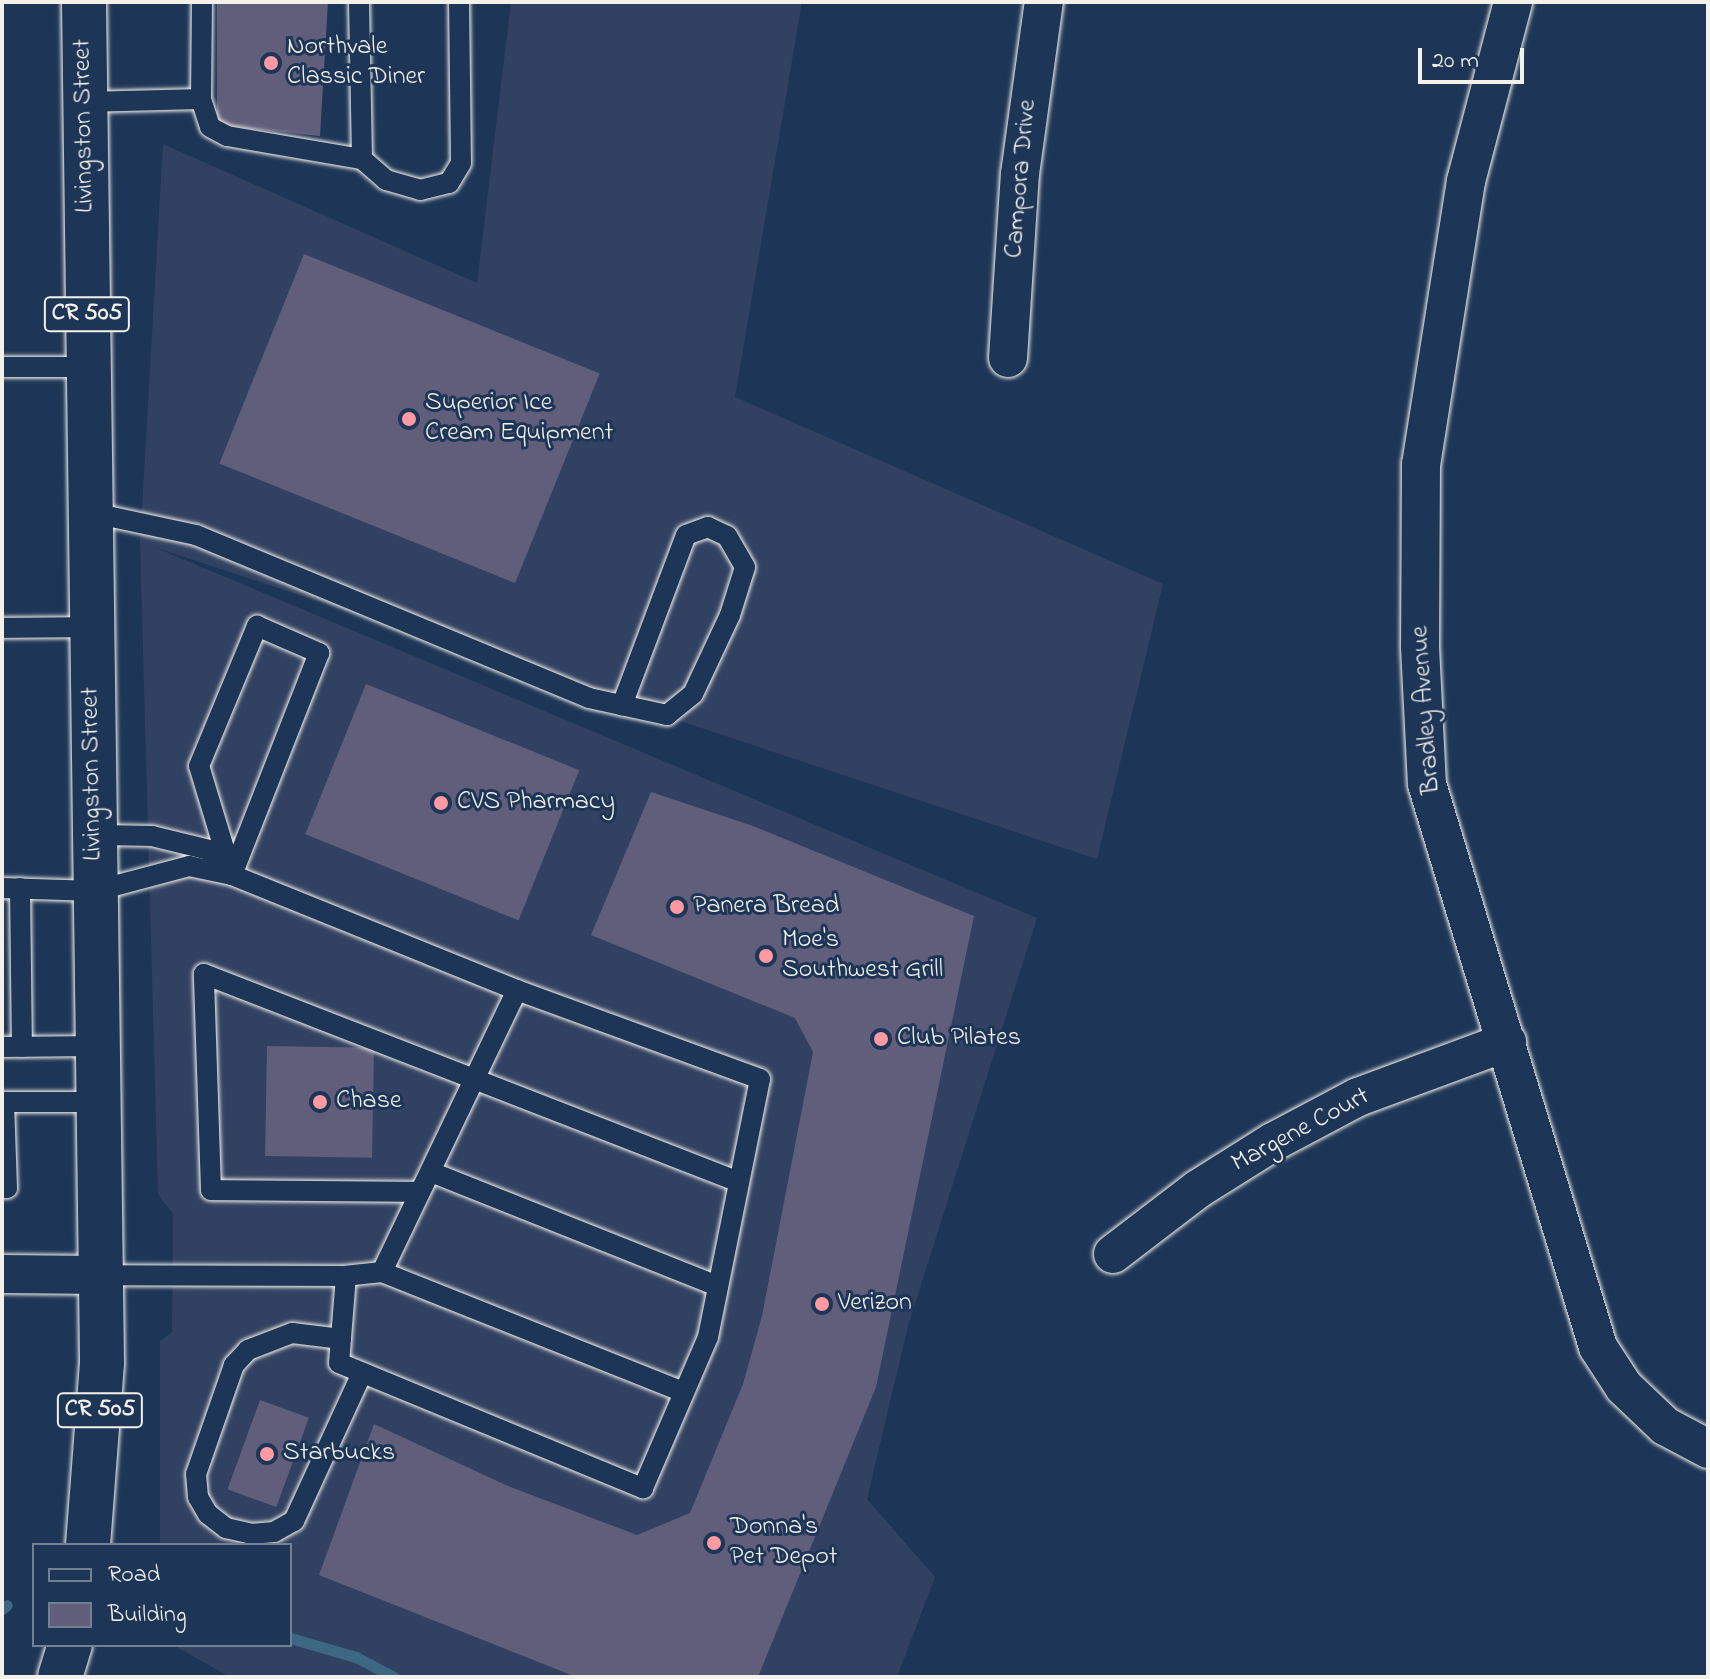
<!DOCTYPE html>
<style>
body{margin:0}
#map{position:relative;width:1710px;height:1679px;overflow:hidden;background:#1d3557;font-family:"Indie Flower",sans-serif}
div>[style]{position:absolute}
.built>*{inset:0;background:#314162}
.stream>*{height:11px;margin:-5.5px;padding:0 5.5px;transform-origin:5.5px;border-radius:5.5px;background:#3d6883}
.building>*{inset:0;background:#615e7c;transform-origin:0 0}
.roads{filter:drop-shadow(0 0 2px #f4f1e8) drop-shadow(0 0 2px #f4f1e8)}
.service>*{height:20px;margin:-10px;padding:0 10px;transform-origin:10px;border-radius:10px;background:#1d3557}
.minor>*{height:38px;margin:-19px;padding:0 19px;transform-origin:19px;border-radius:19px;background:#1d3557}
.primary>*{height:44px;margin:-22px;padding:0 22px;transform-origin:22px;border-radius:22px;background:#1d3557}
.dots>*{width:22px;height:22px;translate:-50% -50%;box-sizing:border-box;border:4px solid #1d3557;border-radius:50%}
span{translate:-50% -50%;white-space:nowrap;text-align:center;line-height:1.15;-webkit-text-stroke:6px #1d3557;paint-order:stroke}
.shield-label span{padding:2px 6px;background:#1d3557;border:2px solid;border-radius:6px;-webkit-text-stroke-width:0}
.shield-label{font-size:24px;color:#f4f1e8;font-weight:700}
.poi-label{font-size:26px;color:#f4f1e8}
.left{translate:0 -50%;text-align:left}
.street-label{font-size:26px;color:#f4f1e8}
.frame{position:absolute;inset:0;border:4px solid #f4f1e8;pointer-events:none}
.legend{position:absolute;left:32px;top:1543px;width:260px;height:104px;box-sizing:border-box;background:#1d3557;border:2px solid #738091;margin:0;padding:10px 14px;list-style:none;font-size:24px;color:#f4f1e8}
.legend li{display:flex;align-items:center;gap:16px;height:40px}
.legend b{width:40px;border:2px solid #738091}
.scale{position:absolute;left:1418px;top:48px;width:106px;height:36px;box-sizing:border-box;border:4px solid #f4f1e8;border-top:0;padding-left:10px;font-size:24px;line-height:28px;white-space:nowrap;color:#f4f1e8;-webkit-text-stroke:6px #1d3557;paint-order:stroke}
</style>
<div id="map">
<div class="built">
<div style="clip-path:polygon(511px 2px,802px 2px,735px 397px,1163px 584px,1097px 859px,154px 547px,1037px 918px,908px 1326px,867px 1499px,935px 1577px,897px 1677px,230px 1677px,173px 1645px,290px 1645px,290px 1545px,160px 1545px,160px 1341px,172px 1332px,173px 1214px,158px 1194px,140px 542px,163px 144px,477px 283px)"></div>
</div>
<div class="stream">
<div style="left:2px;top:1609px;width:6px;rotate:-39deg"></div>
<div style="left:290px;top:1638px;width:69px;rotate:16.1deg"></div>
<div style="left:356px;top:1657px;width:43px;rotate:27.8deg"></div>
</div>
<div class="building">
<div style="clip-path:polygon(217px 2px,328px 2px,320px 136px,217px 125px)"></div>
<div style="left:304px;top:254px;width:319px;height:226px;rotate:22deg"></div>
<div style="left:366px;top:684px;width:230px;height:162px;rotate:22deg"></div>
<div style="clip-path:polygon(651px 792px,753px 826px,974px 916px,876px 1387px,758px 1677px,576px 1677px,319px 1575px,374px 1424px,508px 1486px,637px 1535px,690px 1513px,743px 1384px,762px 1316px,813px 1052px,795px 1018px,591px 935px)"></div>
<div style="left:267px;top:1046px;width:107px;height:110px;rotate:1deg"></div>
<div style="left:260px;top:1400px;width:52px;height:95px;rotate:20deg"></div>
</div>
<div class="roads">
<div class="service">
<div style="left:202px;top:2px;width:97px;rotate:90.6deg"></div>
<div style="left:201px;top:99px;width:29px;rotate:72deg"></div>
<div style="left:210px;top:127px;width:19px;rotate:28deg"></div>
<div style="left:227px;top:136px;width:137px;rotate:9.7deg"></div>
<div style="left:362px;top:159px;width:32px;rotate:41deg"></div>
<div style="left:386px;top:180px;width:35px;rotate:16deg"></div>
<div style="left:420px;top:190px;width:30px;rotate:-14deg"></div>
<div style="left:449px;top:183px;width:23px;rotate:-59deg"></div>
<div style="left:461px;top:163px;width:161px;rotate:-90.7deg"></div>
<div style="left:359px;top:2px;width:157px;rotate:88.9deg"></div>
<div style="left:85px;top:102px;width:116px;rotate:-1.5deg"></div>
<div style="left:2px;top:367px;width:86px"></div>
<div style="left:89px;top:512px;width:109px;rotate:12.1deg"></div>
<div style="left:196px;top:535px;width:425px;rotate:22.5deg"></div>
<div style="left:589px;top:698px;width:80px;rotate:12.3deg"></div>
<div style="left:667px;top:715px;width:33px;rotate:-39deg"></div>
<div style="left:693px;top:694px;width:87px;rotate:-64.9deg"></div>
<div style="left:730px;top:615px;width:50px;rotate:-72.6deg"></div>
<div style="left:745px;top:567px;width:36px;rotate:-120deg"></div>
<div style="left:727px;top:536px;width:21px;rotate:-155deg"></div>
<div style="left:708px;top:527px;width:23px;rotate:160deg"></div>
<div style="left:686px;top:535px;width:182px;rotate:110.6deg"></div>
<div style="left:257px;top:626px;width:68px;rotate:23.5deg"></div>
<div style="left:319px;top:653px;width:238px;rotate:111.4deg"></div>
<div style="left:232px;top:875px;width:114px;rotate:-106.8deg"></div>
<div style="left:199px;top:766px;width:152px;rotate:-67.5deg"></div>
<div style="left:2px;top:628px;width:89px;rotate:-0.6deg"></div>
<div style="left:96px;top:827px;width:11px;rotate:49deg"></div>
<div style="left:103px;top:835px;width:49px;rotate:1.2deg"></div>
<div style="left:152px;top:836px;width:59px;rotate:13.8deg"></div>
<div style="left:209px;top:850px;width:25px;rotate:48deg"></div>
<div style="left:2px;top:888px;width:93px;rotate:1.8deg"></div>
<div style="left:95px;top:891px;width:97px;rotate:-14.9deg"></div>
<div style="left:189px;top:866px;width:44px;rotate:11.8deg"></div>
<div style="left:232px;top:875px;width:307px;rotate:22deg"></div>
<div style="left:517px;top:990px;width:313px;rotate:115.6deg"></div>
<div style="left:382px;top:1272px;width:36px;rotate:174deg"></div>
<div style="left:346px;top:1276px;width:245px;rotate:-179.8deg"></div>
<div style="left:20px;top:888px;width:159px;rotate:89.3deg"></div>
<div style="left:2px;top:1047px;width:95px;rotate:-0.6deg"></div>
<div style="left:431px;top:1172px;width:309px;rotate:21.7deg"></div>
<div style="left:2px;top:1188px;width:5px"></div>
<div style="left:7px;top:1188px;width:86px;rotate:-92deg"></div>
<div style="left:4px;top:1102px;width:93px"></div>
<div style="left:420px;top:1192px;width:209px;rotate:-179.5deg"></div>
<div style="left:211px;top:1190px;width:216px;rotate:-91.9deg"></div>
<div style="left:204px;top:974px;width:574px;rotate:21.25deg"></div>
<div style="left:382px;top:1272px;width:325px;rotate:21.7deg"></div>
<div style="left:346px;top:1276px;width:87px;rotate:94.6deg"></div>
<div style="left:339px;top:1363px;width:329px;rotate:22.4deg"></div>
<div style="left:643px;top:1488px;width:164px;rotate:-66.7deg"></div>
<div style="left:708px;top:1337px;width:263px;rotate:-78.6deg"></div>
<div style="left:760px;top:1079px;width:259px;rotate:-159.9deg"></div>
<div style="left:341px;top:1339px;width:49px;rotate:-173deg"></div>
<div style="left:292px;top:1333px;width:47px;rotate:158.9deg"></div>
<div style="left:248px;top:1350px;width:21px;rotate:133deg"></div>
<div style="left:234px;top:1365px;width:115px;rotate:109.2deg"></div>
<div style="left:196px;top:1474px;width:23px;rotate:85deg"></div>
<div style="left:198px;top:1497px;width:20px;rotate:60deg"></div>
<div style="left:208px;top:1514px;width:23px;rotate:38deg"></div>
<div style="left:226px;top:1528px;width:26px;rotate:13deg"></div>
<div style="left:251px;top:1534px;width:23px;rotate:-5deg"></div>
<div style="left:274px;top:1532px;width:23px;rotate:-29deg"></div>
<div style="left:294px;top:1521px;width:163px;rotate:-65.3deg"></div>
</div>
<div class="minor">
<div style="left:1513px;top:2px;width:185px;rotate:104.7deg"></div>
<div style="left:1466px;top:181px;width:287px;rotate:99deg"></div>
<div style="left:1421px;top:464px;width:183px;rotate:90.3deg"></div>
<div style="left:1420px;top:647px;width:137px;rotate:87.1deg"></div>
<div style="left:1427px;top:784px;width:588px;rotate:73.1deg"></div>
<div style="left:1598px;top:1347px;width:48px;rotate:57deg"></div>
<div style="left:1624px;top:1387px;width:57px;rotate:43.6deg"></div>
<div style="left:1665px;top:1426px;width:49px;rotate:28.1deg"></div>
<div style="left:1008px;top:358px;width:184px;rotate:-86.3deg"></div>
<div style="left:1020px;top:174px;width:174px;rotate:-82.1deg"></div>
<div style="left:1113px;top:1254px;width:107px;rotate:-37.4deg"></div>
<div style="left:1198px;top:1189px;width:89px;rotate:-32.1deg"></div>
<div style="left:1273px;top:1142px;width:96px;rotate:-27.9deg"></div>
<div style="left:1358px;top:1097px;width:159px;rotate:-20.3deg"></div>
<div style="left:2px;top:1274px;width:99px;rotate:0.6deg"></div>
</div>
<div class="primary">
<div style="left:84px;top:2px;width:1361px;rotate:89.24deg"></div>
<div style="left:102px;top:1363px;width:183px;rotate:94.4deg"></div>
<div style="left:60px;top:1677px;width:34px;rotate:-73deg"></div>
</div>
</div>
<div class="dots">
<div style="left:271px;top:63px;background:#ff9aa2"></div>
<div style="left:409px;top:419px;background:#ff9aa2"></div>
<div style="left:441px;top:803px;background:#ff9aa2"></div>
<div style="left:677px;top:907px;background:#ff9aa2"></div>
<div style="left:766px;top:956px;background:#ff9aa2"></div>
<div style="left:881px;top:1039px;background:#ff9aa2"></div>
<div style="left:320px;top:1102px;background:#ff9aa2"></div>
<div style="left:822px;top:1304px;background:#ff9aa2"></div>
<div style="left:267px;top:1454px;background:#ff9aa2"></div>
<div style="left:714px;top:1543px;background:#ff9aa2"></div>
</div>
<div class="shield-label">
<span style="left:87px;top:314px">CR 505</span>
<span style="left:100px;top:1410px">CR 505</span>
</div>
<div class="poi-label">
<span class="left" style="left:287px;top:63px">Northvale<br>Classic Diner</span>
<span class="left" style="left:425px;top:419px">Superior Ice<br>Cream Equipment</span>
<span class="left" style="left:457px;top:803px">CVS Pharmacy</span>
<span class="left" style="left:693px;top:907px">Panera Bread</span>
<span class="left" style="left:782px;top:956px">Moe's<br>Southwest Grill</span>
<span class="left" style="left:897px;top:1039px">Club Pilates</span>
<span class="left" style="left:336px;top:1102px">Chase</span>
<span class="left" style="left:838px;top:1304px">Verizon</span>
<span class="left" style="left:283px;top:1454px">Starbucks</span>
<span class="left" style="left:730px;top:1543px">Donna's<br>Pet Depot</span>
</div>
<div class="street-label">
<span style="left:85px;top:126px;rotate:-91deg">Livingston Street</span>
<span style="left:1022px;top:179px;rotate:-85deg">Campora Drive</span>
<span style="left:1427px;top:710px;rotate:-94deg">Bradley Avenue</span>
<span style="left:93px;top:774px;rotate:-91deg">Livingston Street</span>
<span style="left:1301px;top:1131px;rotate:-28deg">Margene Court</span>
</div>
<div class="frame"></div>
<ul class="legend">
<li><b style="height:10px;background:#1d3557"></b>Road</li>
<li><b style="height:22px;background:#615e7c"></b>Building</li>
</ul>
<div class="scale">20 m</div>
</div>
